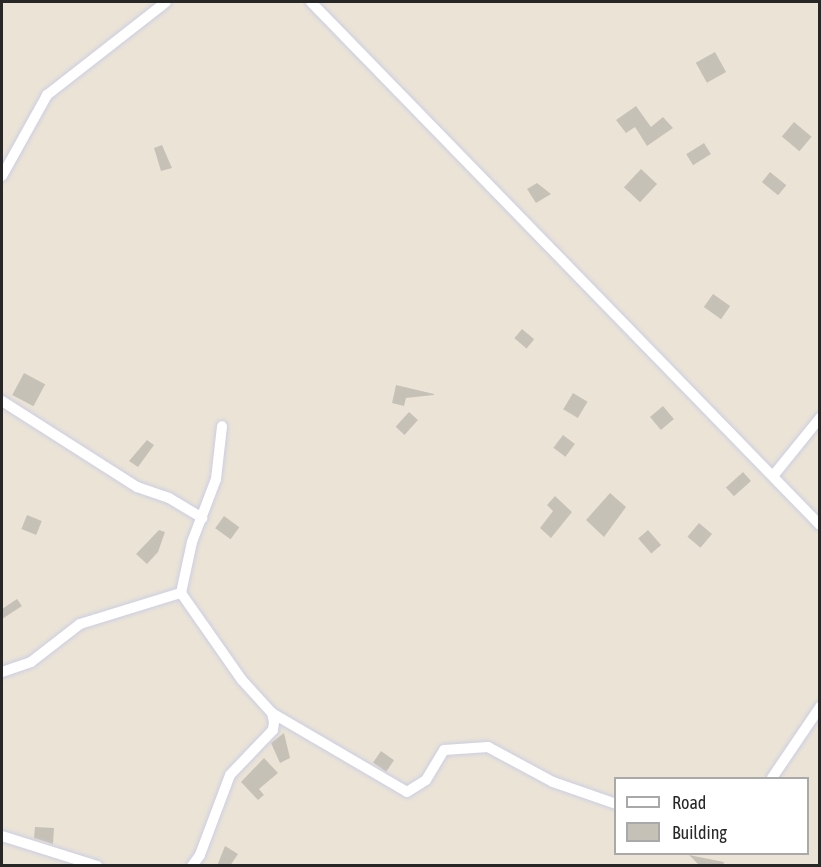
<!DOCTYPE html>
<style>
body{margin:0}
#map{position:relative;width:821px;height:867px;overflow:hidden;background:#ebe4d6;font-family:"Asap Condensed",sans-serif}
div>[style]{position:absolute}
.building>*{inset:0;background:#c6c1b7;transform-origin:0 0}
.roads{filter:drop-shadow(0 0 2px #cccee2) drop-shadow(0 0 2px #cccee2)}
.street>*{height:10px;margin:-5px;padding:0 5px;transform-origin:5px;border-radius:5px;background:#fff}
span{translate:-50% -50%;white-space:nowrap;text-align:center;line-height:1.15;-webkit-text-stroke:4.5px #fff;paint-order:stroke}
.frame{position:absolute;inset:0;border:3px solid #272727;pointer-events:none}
.legend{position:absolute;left:614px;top:777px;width:195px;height:78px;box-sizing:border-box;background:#fff;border:2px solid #a9a9a9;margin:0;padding:8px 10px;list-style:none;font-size:18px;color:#272727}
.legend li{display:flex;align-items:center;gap:12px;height:30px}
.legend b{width:30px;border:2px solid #a9a9a9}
</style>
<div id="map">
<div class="building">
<div style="left:715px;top:52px;width:23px;height:22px;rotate:61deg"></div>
<div style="clip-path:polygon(636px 106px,651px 127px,663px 117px,673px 128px,647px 146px,635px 127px,626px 133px,616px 120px)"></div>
<div style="left:794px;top:122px;width:23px;height:19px;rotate:40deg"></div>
<div style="left:704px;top:143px;width:13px;height:21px;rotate:58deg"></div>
<div style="clip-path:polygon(162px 145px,172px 168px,161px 171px,154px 148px)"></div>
<div style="left:641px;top:169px;width:22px;height:25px;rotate:43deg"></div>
<div style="left:770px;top:172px;width:21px;height:13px;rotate:39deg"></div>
<div style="clip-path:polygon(537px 183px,551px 194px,536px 203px,527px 189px)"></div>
<div style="left:713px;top:294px;width:21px;height:16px;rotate:35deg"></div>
<div style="left:522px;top:329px;width:16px;height:12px;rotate:40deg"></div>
<div style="left:24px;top:373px;width:24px;height:25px;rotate:28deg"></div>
<div style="clip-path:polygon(396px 385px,434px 394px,434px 395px,406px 398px,404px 406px,392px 403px)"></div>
<div style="left:573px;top:393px;width:17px;height:19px;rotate:31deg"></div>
<div style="left:663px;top:406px;width:17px;height:17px;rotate:50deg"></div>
<div style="left:409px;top:412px;width:12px;height:20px;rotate:42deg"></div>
<div style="left:563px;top:435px;width:15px;height:16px;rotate:37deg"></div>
<div style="clip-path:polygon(147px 440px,154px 445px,138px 467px,129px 461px)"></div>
<div style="left:743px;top:472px;width:12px;height:23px;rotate:48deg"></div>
<div style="clip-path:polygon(610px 493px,626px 507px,604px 537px,586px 520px)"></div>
<div style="clip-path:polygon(555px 496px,572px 512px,551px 538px,540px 528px,553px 511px,547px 505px)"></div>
<div style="left:27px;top:515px;width:16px;height:15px;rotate:22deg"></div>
<div style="left:224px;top:516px;width:19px;height:15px;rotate:36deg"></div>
<div style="left:699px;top:523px;width:17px;height:18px;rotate:40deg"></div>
<div style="clip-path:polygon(159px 530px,165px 532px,158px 552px,147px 564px,136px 554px)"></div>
<div style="left:648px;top:530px;width:20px;height:13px;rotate:49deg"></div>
<div style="clip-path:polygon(17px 599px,22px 606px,2px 619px,2px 609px)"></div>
<div style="clip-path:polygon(284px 733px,290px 758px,280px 763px,271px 743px)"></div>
<div style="left:381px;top:751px;width:16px;height:14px;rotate:35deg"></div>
<div style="clip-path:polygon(264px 758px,278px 773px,259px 789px,264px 795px,258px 800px,241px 782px)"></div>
<div style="clip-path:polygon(35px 827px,54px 828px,53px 844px,34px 838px)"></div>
<div style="clip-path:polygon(225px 846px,238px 854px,230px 866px,217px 866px)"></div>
<div style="clip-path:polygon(689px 855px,724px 862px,723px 866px,700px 866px)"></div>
</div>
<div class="roads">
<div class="street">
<div style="left:311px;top:2px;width:730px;rotate:45.78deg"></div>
<div style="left:2px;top:176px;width:93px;rotate:-60.9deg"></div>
<div style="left:47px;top:95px;width:151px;rotate:-38deg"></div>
<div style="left:2px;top:401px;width:160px;rotate:32.5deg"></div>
<div style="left:137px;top:487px;width:34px;rotate:19deg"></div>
<div style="left:169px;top:498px;width:39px;rotate:31deg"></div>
<div style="left:773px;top:476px;width:75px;rotate:-51deg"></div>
<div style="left:181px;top:593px;width:106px;rotate:55deg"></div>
<div style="left:242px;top:680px;width:45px;rotate:47.7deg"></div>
<div style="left:272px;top:713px;width:9px;rotate:77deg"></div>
<div style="left:274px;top:722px;width:8px;rotate:97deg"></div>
<div style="left:273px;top:730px;width:62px;rotate:133.7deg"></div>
<div style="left:230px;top:775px;width:85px;rotate:110.6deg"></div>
<div style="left:200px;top:855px;width:14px;rotate:126deg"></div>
<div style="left:2px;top:672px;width:31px;rotate:-19deg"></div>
<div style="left:31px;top:662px;width:62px;rotate:-37.8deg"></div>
<div style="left:80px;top:624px;width:106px;rotate:-17.1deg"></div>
<div style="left:181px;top:593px;width:52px;rotate:-77.8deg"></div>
<div style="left:192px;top:542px;width:67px;rotate:-69.1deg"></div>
<div style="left:216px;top:479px;width:53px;rotate:-83.5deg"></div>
<div style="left:272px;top:713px;width:156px;rotate:30.3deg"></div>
<div style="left:407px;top:792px;width:22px;rotate:-32deg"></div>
<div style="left:426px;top:780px;width:35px;rotate:-59deg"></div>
<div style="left:444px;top:750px;width:44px;rotate:-3.9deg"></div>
<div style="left:488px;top:747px;width:74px;rotate:28.3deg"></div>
<div style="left:553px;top:782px;width:67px;rotate:19.2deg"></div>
<div style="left:772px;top:778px;width:86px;rotate:-55.9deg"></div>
<div style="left:2px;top:836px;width:100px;rotate:17.5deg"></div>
</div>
</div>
<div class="frame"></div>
<ul class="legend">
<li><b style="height:8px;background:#fff"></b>Road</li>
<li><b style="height:16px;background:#c6c1b7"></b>Building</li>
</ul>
</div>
